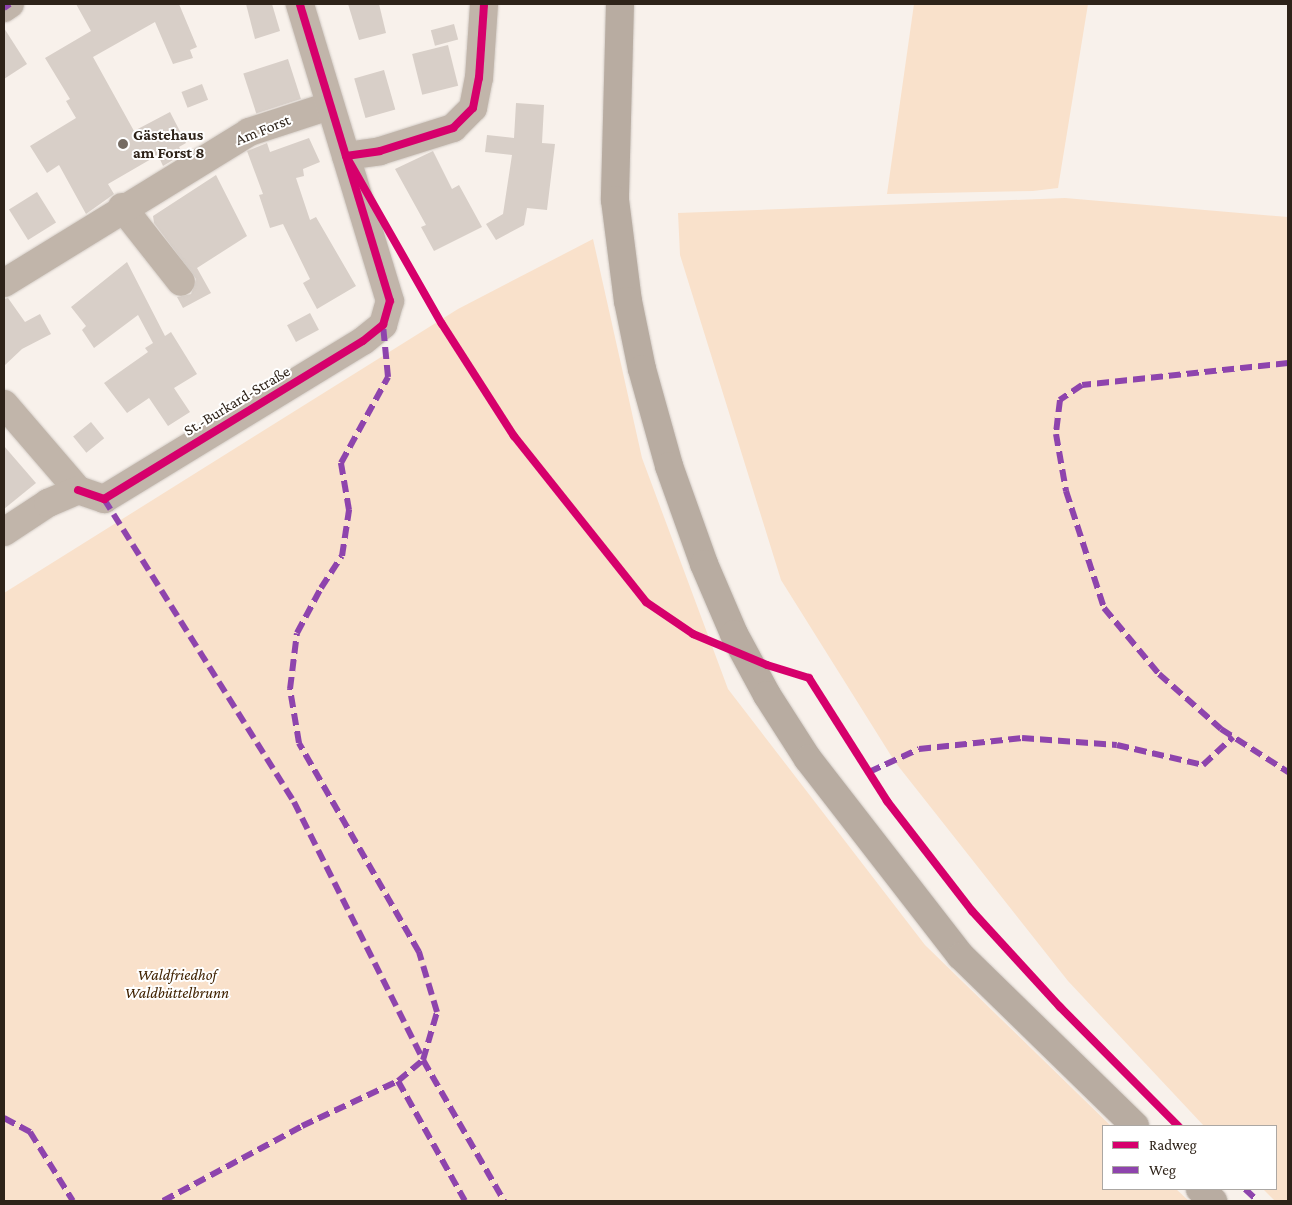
<!DOCTYPE html>
<meta charset="utf-8">
<style>
body{margin:0}
#map{position:relative;width:1292px;height:1205px;overflow:hidden;background:#f8f1eb;font-family:"Crimson Pro",serif}
div>[style]{position:absolute}
.green>*{inset:0;background:#f9e1cb}
.building>*{inset:0;background:#d8cfc8;transform-origin:0 0}
.roads{filter:drop-shadow(0 0 1px #d3ccc6) drop-shadow(0 0 1px #d3ccc6)}
.minor>*{height:28px;margin:-14px;padding:0 14px;transform-origin:14px;border-radius:14px;background:#c1b5aa}
.major>*{height:28px;margin:-14px;padding:0 14px;transform-origin:14px;border-radius:14px;background:#b8aca1}
.quiet>*{height:6px;margin-top:-3px;transform-origin:0;background:repeating-linear-gradient(90deg,#8e44ad 0 12px,transparent 0 18px)}
.cycleway>*{height:8px;margin:-4px;padding:0 4px;transform-origin:4px;border-radius:4px;background:#d6006c}
.dots>*{width:14px;height:14px;translate:-50% -50%;box-sizing:border-box;border:2px solid #fff;border-radius:50%}
span{translate:-50% -50%;white-space:nowrap;text-align:center;line-height:1.15;-webkit-text-stroke:4px #fff;paint-order:stroke}
.street-label{font-size:16px;color:#2e2319}
.poi-label{font-size:16px;color:#2e2319;font-weight:700}
.left{translate:0 -50%;text-align:left}
.park-label{font-size:16px;color:#402200;font-style:italic}
.frame{position:absolute;inset:0;border:5px solid #2e2319;pointer-events:none}
.legend{position:absolute;left:1102px;top:1125px;width:175px;height:65px;box-sizing:border-box;background:#fff;border:1px solid #aba7a3;margin:0;padding:6px 9px;list-style:none;font-size:15px;color:#2e2319}
.legend li{display:flex;align-items:center;gap:10px;height:25px}
.legend b{width:25px;border:1px solid #aba7a3}
</style>
<div id="map">
<div class="green">
<div style="clip-path:polygon(914px 4px,1088px 4px,1058px 188px,1033px 191px,887px 194px)"></div>
<div style="clip-path:polygon(1065px 198px,1288px 217px,1288px 1201px,1275px 1201px,1263px 1189px,1276px 1189px,1276px 1126px,1204px 1126px,1068px 981px,895px 762px,781px 580px,680px 255px,678px 213px)"></div>
<div style="clip-path:polygon(593px 239px,642px 458px,728px 689px,925px 945px,1111px 1126px,1103px 1126px,1103px 1189px,1176px 1189px,1189px 1201px,4px 1201px,4px 593px,458px 309px)"></div>
</div>
<div class="building">
<div style="clip-path:polygon(76px 4px,179px 4px,197px 47px,190px 50px,193px 58px,173px 64px,155px 22px,93px 57px,134px 131px,170px 112px,186px 143px,179px 147px,183px 154px,163px 166px,158px 155px,108px 184px,114px 194px,86px 214px,59px 165px,47px 173px,30px 146px,76px 118px,66px 101px,70px 99px,45px 58px,91px 31px)"></div>
<div style="clip-path:polygon(246px 4px,272px 4px,280px 31px,255px 39px)"></div>
<div style="clip-path:polygon(348px 4px,379px 4px,386px 33px,359px 40px)"></div>
<div style="left:454px;top:24px;width:16px;height:24px;rotate:75deg"></div>
<div style="clip-path:polygon(4px 28px,27px 64px,4px 79px)"></div>
<div style="left:448px;top:45px;width:42px;height:37px;rotate:76deg"></div>
<div style="left:288px;top:59px;width:42px;height:47px;rotate:72deg"></div>
<div style="left:384px;top:70px;width:41px;height:31px;rotate:74deg"></div>
<div style="left:202px;top:84px;width:17px;height:22px;rotate:69deg"></div>
<div style="clip-path:polygon(516px 103px,544px 105px,542px 143px,555px 144px,547px 210px,527px 208px,524px 225px,496px 240px,486px 224px,503px 214px,512px 155px,485px 152px,487px 135px,514px 138px)"></div>
<div style="clip-path:polygon(309px 138px,320px 162px,303px 169px,304px 176px,296px 178px,310px 220px,316px 217px,356px 286px,317px 309px,303px 283px,310px 279px,283px 224px,270px 228px,259px 195px,263px 194px,247px 151px,267px 143px,270px 152px)"></div>
<div style="clip-path:polygon(433px 151px,452px 189px,459px 185px,482px 227px,434px 251px,421px 227px,426px 225px,395px 169px)"></div>
<div style="clip-path:polygon(216px 175px,247px 236px,197px 268px,211px 293px,183px 308px,177px 297px,191px 294px,196px 279px,154px 223px,153px 216px)"></div>
<div style="left:37px;top:192px;width:36px;height:33px;rotate:58deg"></div>
<div style="clip-path:polygon(127px 262px,165px 336px,171px 332px,197px 374px,174px 388px,190px 412px,168px 426px,149px 398px,127px 413px,104px 383px,148px 352px,145px 348px,153px 343px,138px 315px,94px 348px,82px 330px,86px 326px,71px 307px)"></div>
<div style="clip-path:polygon(8px 298px,25px 322px,40px 314px,51px 334px,22px 349px,4px 366px,4px 299px)"></div>
<div style="left:310px;top:313px;width:19px;height:26px;rotate:62deg"></div>
<div style="left:91px;top:422px;width:21px;height:23px;rotate:51deg"></div>
<div style="clip-path:polygon(4px 446px,36px 483px,4px 509px)"></div>
</div>
<div class="roads">
<div class="minor">
<div style="left:4px;top:8px;width:7px;rotate:-34deg"></div>
<div style="left:346px;top:156px;width:34px;rotate:-8deg"></div>
<div style="left:380px;top:151px;width:77px;rotate:-17.5deg"></div>
<div style="left:453px;top:128px;width:28px;rotate:-45deg"></div>
<div style="left:473px;top:108px;width:31px;rotate:-79deg"></div>
<div style="left:479px;top:78px;width:74px;rotate:-86.1deg"></div>
<div style="left:122px;top:207px;width:95px;rotate:51.8deg"></div>
<div style="left:4px;top:283px;width:288px;rotate:-31.6deg"></div>
<div style="left:249px;top:132px;width:84px;rotate:-18deg"></div>
<div style="left:4px;top:404px;width:113px;rotate:49.3deg"></div>
<div style="left:78px;top:490px;width:28px;rotate:19deg"></div>
<div style="left:104px;top:499px;width:303px;rotate:-31.4deg"></div>
<div style="left:363px;top:341px;width:26px;rotate:-39deg"></div>
<div style="left:383px;top:325px;width:25px;rotate:-74deg"></div>
<div style="left:390px;top:301px;width:310px;rotate:-106.9deg"></div>
<div style="left:4px;top:532px;width:53px;rotate:-33.4deg"></div>
<div style="left:48px;top:503px;width:33px;rotate:-23deg"></div>
</div>
<div class="major">
<div style="left:620px;top:4px;width:196px;rotate:91.5deg"></div>
<div style="left:615px;top:200px;width:102px;rotate:82.7deg"></div>
<div style="left:628px;top:301px;width:69px;rotate:78.4deg"></div>
<div style="left:642px;top:369px;width:101px;rotate:74.4deg"></div>
<div style="left:669px;top:466px;width:104px;rotate:70.3deg"></div>
<div style="left:704px;top:564px;width:76px;rotate:66.8deg"></div>
<div style="left:734px;top:634px;width:69px;rotate:61.6deg"></div>
<div style="left:767px;top:695px;width:76px;rotate:57.4deg"></div>
<div style="left:808px;top:759px;width:249px;rotate:52.2deg"></div>
<div style="left:961px;top:956px;width:243px;rotate:44.3deg"></div>
<div style="left:1200px;top:1189px;width:18px;rotate:43deg"></div>
</div>
</div>
<div class="quiet">
<div style="left:4px;top:8px;width:7px;rotate:-34deg"></div>
<div style="left:1288px;top:363px;width:207px;rotate:173.9deg"></div>
<div style="left:1082px;top:385px;width:27px;rotate:146deg"></div>
<div style="left:1060px;top:400px;width:34px;rotate:97deg"></div>
<div style="left:1056px;top:434px;width:58px;rotate:80deg"></div>
<div style="left:1066px;top:491px;width:123px;rotate:72deg"></div>
<div style="left:1104px;top:608px;width:86px;rotate:50.2deg"></div>
<div style="left:1159px;top:674px;width:83px;rotate:41.6deg"></div>
<div style="left:1221px;top:729px;width:80px;rotate:32.7deg"></div>
<div style="left:104px;top:499px;width:358px;rotate:57.9deg"></div>
<div style="left:294px;top:802px;width:288px;rotate:63.4deg"></div>
<div style="left:423px;top:1060px;width:163px;rotate:60.1deg"></div>
<div style="left:869px;top:772px;width:55px;rotate:-24.7deg"></div>
<div style="left:919px;top:749px;width:104px;rotate:-6.1deg"></div>
<div style="left:1022px;top:738px;width:95px;rotate:4.2deg"></div>
<div style="left:1117px;top:745px;width:88px;rotate:13.1deg"></div>
<div style="left:1203px;top:765px;width:41px;rotate:-43deg"></div>
<div style="left:398px;top:1081px;width:137px;rotate:60.8deg"></div>
<div style="left:4px;top:1118px;width:30px;rotate:28deg"></div>
<div style="left:30px;top:1132px;width:81px;rotate:58.1deg"></div>
<div style="left:1245px;top:1189px;width:18px;rotate:43deg"></div>
<div style="left:163px;top:1201px;width:158px;rotate:-28.3deg"></div>
<div style="left:302px;top:1126px;width:106px;rotate:-25.1deg"></div>
<div style="left:398px;top:1081px;width:33px;rotate:-40deg"></div>
<div style="left:423px;top:1060px;width:50px;rotate:-73.7deg"></div>
<div style="left:437px;top:1012px;width:63px;rotate:-106.7deg"></div>
<div style="left:419px;top:952px;width:241px;rotate:-119.9deg"></div>
<div style="left:299px;top:743px;width:55px;rotate:-99.5deg"></div>
<div style="left:290px;top:689px;width:56px;rotate:-82.9deg"></div>
<div style="left:297px;top:633px;width:51px;rotate:-61.9deg"></div>
<div style="left:321px;top:588px;width:38px;rotate:-57deg"></div>
<div style="left:342px;top:556px;width:47px;rotate:-81.3deg"></div>
<div style="left:349px;top:510px;width:48px;rotate:-99.7deg"></div>
<div style="left:341px;top:463px;width:98px;rotate:-61.3deg"></div>
<div style="left:388px;top:377px;width:52px;rotate:-95.5deg"></div>
</div>
<div class="cycleway">
<div style="left:346px;top:156px;width:193px;rotate:60.3deg"></div>
<div style="left:442px;top:324px;width:133px;rotate:57.3deg"></div>
<div style="left:514px;top:436px;width:212px;rotate:51.5deg"></div>
<div style="left:646px;top:602px;width:57px;rotate:34.2deg"></div>
<div style="left:693px;top:634px;width:80px;rotate:22.7deg"></div>
<div style="left:767px;top:665px;width:44px;rotate:17.2deg"></div>
<div style="left:809px;top:678px;width:146px;rotate:57.6deg"></div>
<div style="left:887px;top:801px;width:139px;rotate:52.3deg"></div>
<div style="left:972px;top:911px;width:130px;rotate:47.5deg"></div>
<div style="left:1060px;top:1007px;width:168px;rotate:45.2deg"></div>
<div style="left:346px;top:156px;width:34px;rotate:-8deg"></div>
<div style="left:380px;top:151px;width:77px;rotate:-17.5deg"></div>
<div style="left:453px;top:128px;width:28px;rotate:-45deg"></div>
<div style="left:473px;top:108px;width:31px;rotate:-79deg"></div>
<div style="left:479px;top:78px;width:74px;rotate:-86.1deg"></div>
<div style="left:78px;top:490px;width:28px;rotate:19deg"></div>
<div style="left:104px;top:499px;width:303px;rotate:-31.4deg"></div>
<div style="left:363px;top:341px;width:26px;rotate:-39deg"></div>
<div style="left:383px;top:325px;width:25px;rotate:-74deg"></div>
<div style="left:390px;top:301px;width:310px;rotate:-106.9deg"></div>
</div>
<div class="dots">
<div style="left:123px;top:144px;background:#756b62"></div>
</div>
<div class="street-label">
<span style="left:263px;top:130px;rotate:-22deg">Am Forst</span>
<span style="left:237px;top:401px;rotate:-31deg">St.-Burkard-Straße</span>
</div>
<div class="poi-label">
<span class="left" style="left:133px;top:144px">Gästehaus<br>am Forst 8</span>
</div>
<div class="park-label">
<span style="left:177px;top:984px">Waldfriedhof<br>Waldbüttelbrunn</span>
</div>
<div class="frame"></div>
<ul class="legend">
<li><b style="height:6px;background:#d6006c"></b>Radweg</li>
<li><b style="height:6px;background:#8e44ad"></b>Weg</li>
</ul>
</div>
